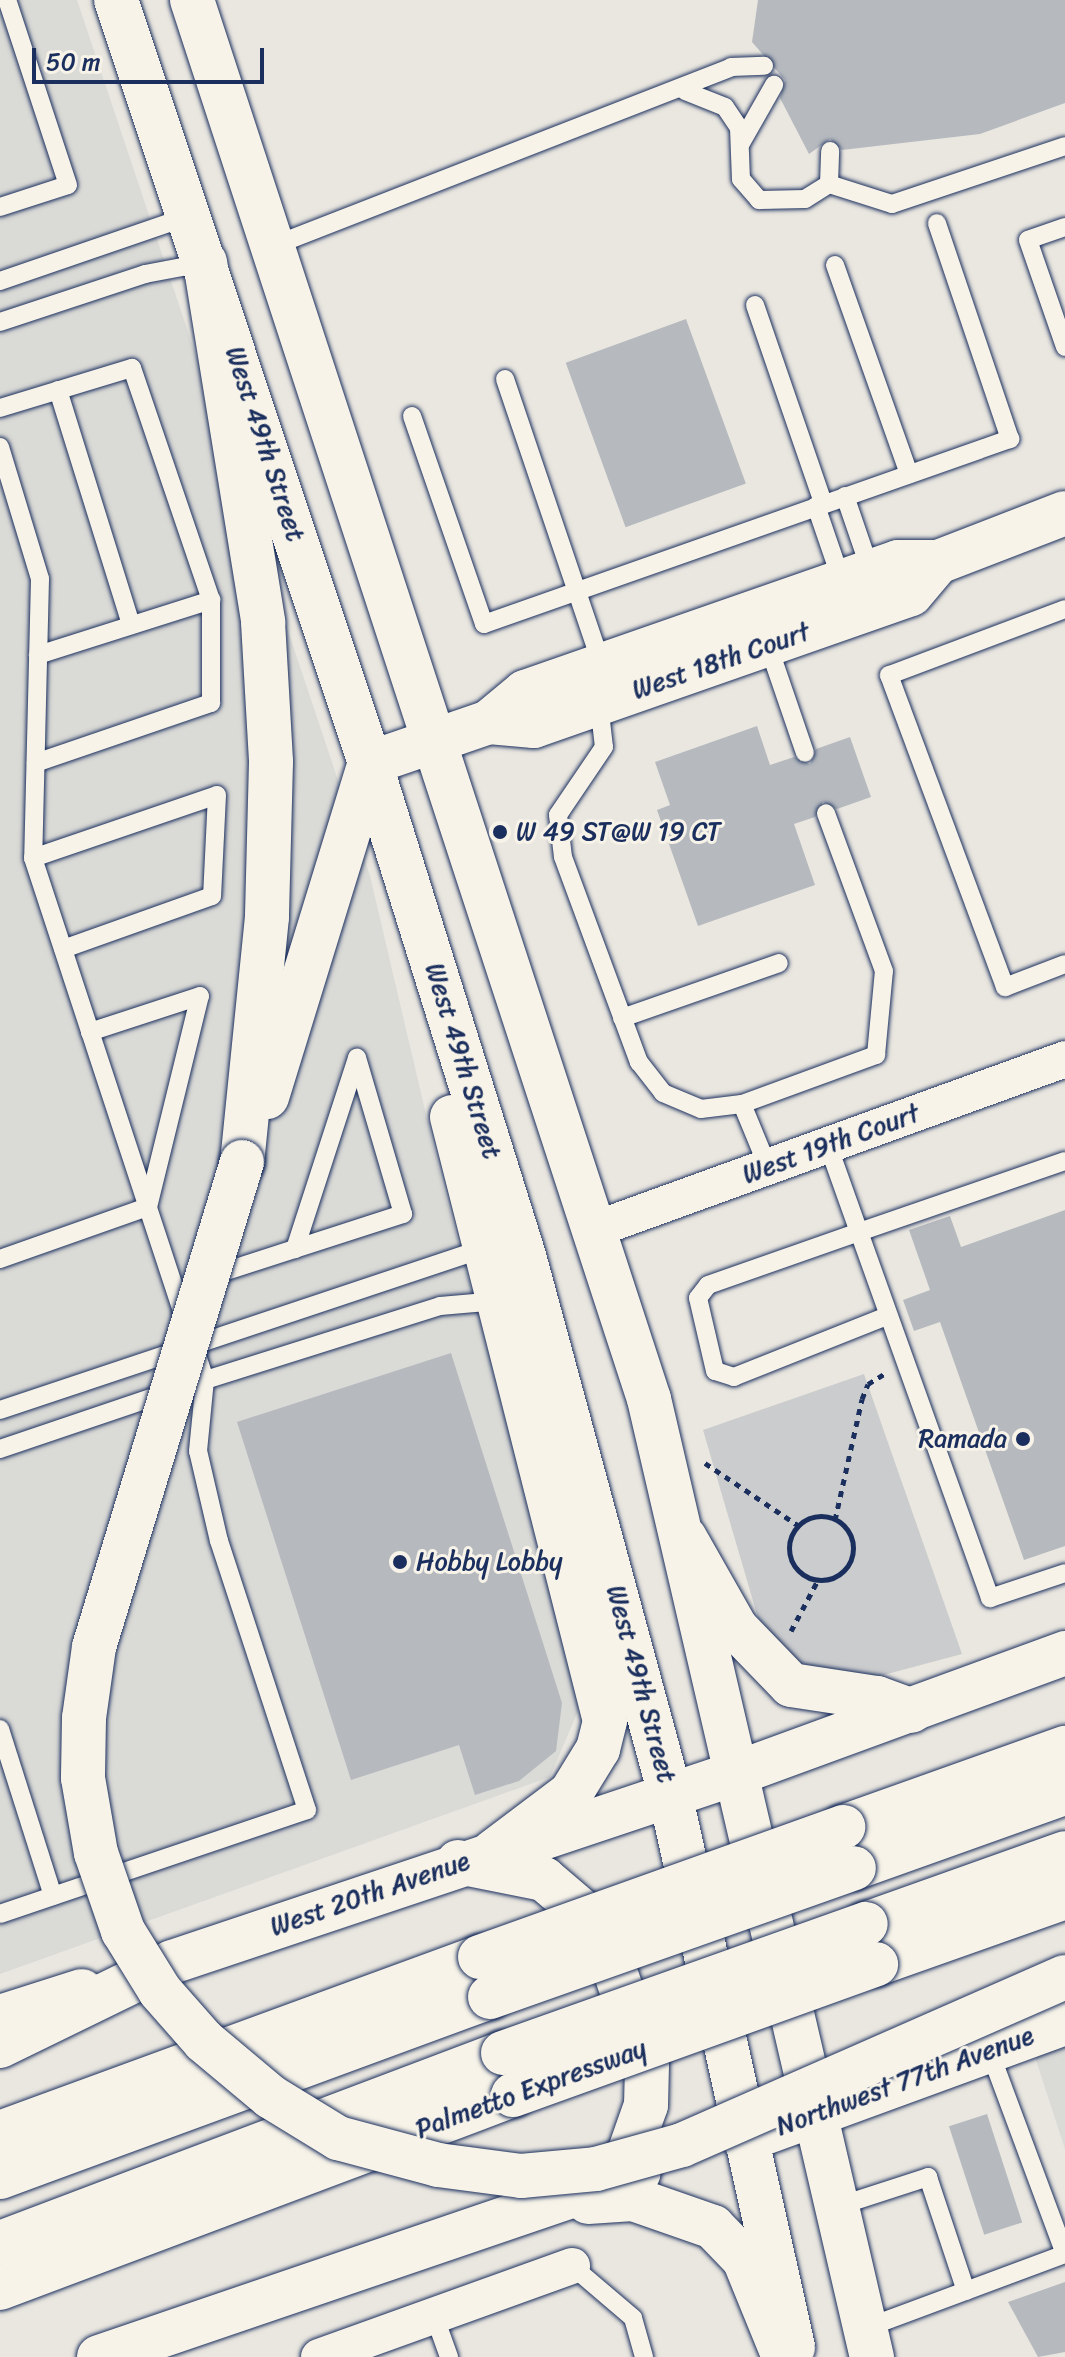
<!DOCTYPE html>
<style>
body{margin:0}
#map{position:relative;width:1065px;height:2357px;overflow:hidden;background:#eae7e0;font-family:Sriracha,sans-serif}
div>[style]{position:absolute}
.built>*{inset:0;background:#dadad6}
.green>*{inset:0;background:#cbcccd}
.building>*{inset:0;background:#b6babf;transform-origin:0 0}
.path>*{height:5px;margin-top:-2.5px;transform-origin:0;background:repeating-linear-gradient(90deg,#1b2f5e 0 6px,transparent 0 12px)}
.path>.ring{margin:-2.5px;padding:0;box-sizing:content-box;background:none;border:5px solid #1b2f5e;border-radius:50%}
.roads{filter:drop-shadow(0 0 2px #1b2f5e) drop-shadow(0 0 2px #1b2f5e)}
.service>*{height:18px;margin:-9px;padding:0 9px;transform-origin:9px;border-radius:9px;background:#f7f3e8}
.minor>*{height:36px;margin:-18px;padding:0 18px;transform-origin:18px;border-radius:18px;background:#f7f3e8}
.tertiary>*{height:44px;margin:-22px;padding:0 22px;transform-origin:22px;border-radius:22px;background:#f7f3e8}
.primary>*{height:44px;margin:-22px;padding:0 22px;transform-origin:22px;border-radius:22px;background:#f7f3e8}
.motorway>*{height:44px;margin:-22px;padding:0 22px;transform-origin:22px;border-radius:22px;background:#f7f3e8}
.bridges{filter:drop-shadow(0 0 2px #1b2f5e) drop-shadow(0 0 2px #1b2f5e)}
.motorway-bridge>*{height:44px;margin:-22px;padding:0 22px;transform-origin:22px;border-radius:22px;background:#f7f3e8}
.dots>*{width:22px;height:22px;translate:-50% -50%;box-sizing:border-box;border:4px solid #f7f3e8;border-radius:50%}
span{translate:-50% -50%;white-space:nowrap;text-align:center;line-height:1.15;-webkit-text-stroke:6px #f7f3e8;paint-order:stroke}
.street-label{font-size:26px;color:#1b2f5e}
.poi-label{font-size:26px;color:#1b2f5e}
.left{translate:0 -50%;text-align:left}
.right{translate:-100% -50%;text-align:right}
.scale{position:absolute;left:32px;top:48px;width:232px;height:36px;box-sizing:border-box;border:4px solid #1b2f5e;border-top:0;padding-left:10px;font-size:24px;line-height:28px;white-space:nowrap;color:#1b2f5e;-webkit-text-stroke:6px #f7f3e8;paint-order:stroke}
</style>
<div id="map">
<div class="built">
<div style="clip-path:polygon(0 0,77px 0,370px 876px,443px 1187px,578px 1673px,578px 1711px,550px 1777px,0 1974px)"></div>
<div style="clip-path:polygon(1065px 2047px,1065px 2149px,1035px 2057px)"></div>
</div>
<div class="green">
<div style="clip-path:polygon(864px 1374px,962px 1654px,861px 1681px,798px 1662px,758px 1618px,703px 1430px)"></div>
</div>
<div class="building">
<div style="clip-path:polygon(758px 0,1065px 0,1065px 103px,980px 134px,842px 150px,830px 139px,809px 154px,780px 98px,785px 80px,752px 42px)"></div>
<div style="left:686px;top:319px;width:175px;height:128px;rotate:70deg"></div>
<div style="clip-path:polygon(757px 726px,770px 765px,794px 757px,810px 764px,816px 749px,850px 737px,871px 797px,837px 809px,823px 802px,815px 817px,794px 824px,815px 885px,698px 926px,657px 810px,670px 805px,655px 762px)"></div>
<div style="clip-path:polygon(1065px 1210px,1065px 1546px,1024px 1560px,940px 1322px,914px 1331px,903px 1300px,930px 1290px,909px 1230px,950px 1216px,961px 1247px)"></div>
<div style="clip-path:polygon(451px 1353px,562px 1703px,556px 1751px,519px 1781px,475px 1795px,459px 1745px,351px 1780px,237px 1422px)"></div>
<div style="left:987px;top:2114px;width:114px;height:40px;rotate:72deg"></div>
<div style="clip-path:polygon(1065px 2282px,1065px 2352px,1038px 2357px,1008px 2302px)"></div>
</div>
<div class="path">
<div style="left:705px;top:1463px;width:113px;rotate:33.8deg"></div>
<div class="ring" style="left:789px;top:1516px;width:59px;height:59px"></div>
<div style="left:835px;top:1520px;width:124px;rotate:-77.4deg"></div>
<div style="left:862px;top:1399px;width:16px;rotate:-68deg"></div>
<div style="left:868px;top:1384px;width:22px;rotate:-32deg"></div>
<div style="left:791px;top:1631px;width:58px;rotate:-62.1deg"></div>
</div>
<div class="roads">
<div class="service">
<div style="left:685px;top:91px;width:43px;rotate:21.8deg"></div>
<div style="left:725px;top:107px;width:25px;rotate:56deg"></div>
<div style="left:739px;top:128px;width:51px;rotate:87.8deg"></div>
<div style="left:741px;top:179px;width:28px;rotate:49deg"></div>
<div style="left:759px;top:200px;width:46px;rotate:-1.2deg"></div>
<div style="left:805px;top:199px;width:28px;rotate:-32deg"></div>
<div style="left:829px;top:184px;width:66px;rotate:17.6deg"></div>
<div style="left:892px;top:204px;width:182px;rotate:-18.5deg"></div>
<div style="left:741px;top:143px;width:67px;rotate:-60.4deg"></div>
<div style="left:829px;top:184px;width:33px;rotate:-88deg"></div>
<div style="left:0;top:207px;width:71px;rotate:-17.9deg"></div>
<div style="left:68px;top:185px;width:195px;rotate:-108.2deg"></div>
<div style="left:1065px;top:227px;width:39px;rotate:161deg"></div>
<div style="left:1028px;top:240px;width:113px;rotate:70.9deg"></div>
<div style="left:273px;top:246px;width:492px;rotate:-21.3deg"></div>
<div style="left:731px;top:67px;width:33px;rotate:-2deg"></div>
<div style="left:835px;top:265px;width:222px;rotate:70.5deg"></div>
<div style="left:0;top:281px;width:200px;rotate:-19deg"></div>
<div style="left:755px;top:305px;width:209px;rotate:71deg"></div>
<div style="left:0;top:322px;width:153px;rotate:-18.3deg"></div>
<div style="left:145px;top:274px;width:60px;rotate:-10.6deg"></div>
<div style="left:505px;top:379px;width:302px;rotate:71.3deg"></div>
<div style="left:58px;top:390px;width:246px;rotate:72.7deg"></div>
<div style="left:0;top:408px;width:138px;rotate:-16.9deg"></div>
<div style="left:132px;top:368px;width:245px;rotate:71.2deg"></div>
<div style="left:211px;top:600px;width:103px;rotate:90deg"></div>
<div style="left:211px;top:703px;width:185px;rotate:161.1deg"></div>
<div style="left:412px;top:416px;width:220px;rotate:70.9deg"></div>
<div style="left:484px;top:624px;width:558px;rotate:-19.38deg"></div>
<div style="left:1010px;top:439px;width:228px;rotate:-108.7deg"></div>
<div style="left:0;top:447px;width:138px;rotate:73.1deg"></div>
<div style="left:40px;top:579px;width:279px;rotate:91.4deg"></div>
<div style="left:33px;top:858px;width:484px;rotate:71.8deg"></div>
<div style="left:845px;top:496px;width:80px;rotate:71.1deg"></div>
<div style="left:816px;top:506px;width:80px;rotate:71.1deg"></div>
<div style="left:1065px;top:609px;width:188px;rotate:159.4deg"></div>
<div style="left:889px;top:675px;width:333px;rotate:69.6deg"></div>
<div style="left:1005px;top:987px;width:64px;rotate:-21deg"></div>
<div style="left:767px;top:642px;width:117px;rotate:71.1deg"></div>
<div style="left:38px;top:655px;width:182px;rotate:-17.6deg"></div>
<div style="left:599px;top:704px;width:43px;rotate:83.4deg"></div>
<div style="left:604px;top:747px;width:82px;rotate:124.1deg"></div>
<div style="left:558px;top:815px;width:42px;rotate:83.2deg"></div>
<div style="left:563px;top:857px;width:219px;rotate:69.7deg"></div>
<div style="left:639px;top:1062px;width:39px;rotate:52deg"></div>
<div style="left:663px;top:1093px;width:41px;rotate:22.8deg"></div>
<div style="left:701px;top:1109px;width:41px;rotate:-7deg"></div>
<div style="left:742px;top:1104px;width:68px;rotate:67.6deg"></div>
<div style="left:33px;top:858px;width:194px;rotate:-18.9deg"></div>
<div style="left:217px;top:795px;width:101px;rotate:92.8deg"></div>
<div style="left:212px;top:896px;width:158px;rotate:160.4deg"></div>
<div style="left:622px;top:1018px;width:166px;rotate:-19.3deg"></div>
<div style="left:742px;top:1104px;width:143px;rotate:-20.1deg"></div>
<div style="left:876px;top:1055px;width:84px;rotate:-84.6deg"></div>
<div style="left:884px;top:971px;width:168px;rotate:-110.2deg"></div>
<div style="left:828px;top:1145px;width:92px;rotate:70.4deg"></div>
<div style="left:859px;top:1232px;width:218px;rotate:-19deg"></div>
<div style="left:0;top:1259px;width:157px;rotate:-19.4deg"></div>
<div style="left:148px;top:1207px;width:217px;rotate:-76.2deg"></div>
<div style="left:200px;top:996px;width:116px;rotate:161.9deg"></div>
<div style="left:211px;top:1276px;width:202px;rotate:-17.9deg"></div>
<div style="left:403px;top:1214px;width:163px;rotate:-106.4deg"></div>
<div style="left:357px;top:1058px;width:201px;rotate:108deg"></div>
<div style="left:887px;top:1316px;width:165px;rotate:158.3deg"></div>
<div style="left:734px;top:1377px;width:20px;rotate:-162deg"></div>
<div style="left:715px;top:1371px;width:75px;rotate:-103.1deg"></div>
<div style="left:698px;top:1298px;width:16px;rotate:-52deg"></div>
<div style="left:708px;top:1285px;width:160px;rotate:-19.3deg"></div>
<div style="left:859px;top:1232px;width:389px;rotate:70.3deg"></div>
<div style="left:990px;top:1598px;width:79px;rotate:-18.4deg"></div>
<div style="left:196px;top:1383px;width:256px;rotate:-17.5deg"></div>
<div style="left:440px;top:1306px;width:58px;rotate:-4.9deg"></div>
<div style="left:0;top:1410px;width:511px;rotate:-18.47deg"></div>
<div style="left:0;top:1449px;width:177px;rotate:-18.7deg"></div>
<div style="left:0;top:1729px;width:175px;rotate:72.4deg"></div>
<div style="left:0;top:1914px;width:324px;rotate:-18.7deg"></div>
<div style="left:307px;top:1810px;width:283px;rotate:-108.1deg"></div>
<div style="left:219px;top:1541px;width:92px;rotate:-103.1deg"></div>
<div style="left:198px;top:1451px;width:71px;rotate:-84.4deg"></div>
<div style="left:205px;top:1380px;width:36px;rotate:-108deg"></div>
<div style="left:839px;top:2206px;width:94px;rotate:-18deg"></div>
<div style="left:928px;top:2177px;width:120px;rotate:71.6deg"></div>
<div style="left:572px;top:2266px;width:80px;rotate:40.4deg"></div>
<div style="left:633px;top:2318px;width:41px;rotate:74.2deg"></div>
<div style="left:434px;top:2315px;width:45px;rotate:70.3deg"></div>
<div style="left:866px;top:2328px;width:212px;rotate:-20.4deg"></div>
<div style="left:1065px;top:2254px;width:218px;rotate:-110.4deg"></div>
</div>
<div class="minor">
<div style="left:596px;top:1229px;width:499px;rotate:-19.9deg"></div>
<div style="left:319px;top:2357px;width:269px;rotate:-19.8deg"></div>
</div>
<div class="tertiary">
<div style="left:489px;top:722px;width:45px;rotate:5.1deg"></div>
<div style="left:534px;top:726px;width:399px;rotate:-19.3deg"></div>
<div style="left:911px;top:594px;width:42px;rotate:-49.8deg"></div>
<div style="left:370px;top:763px;width:126px;rotate:-19deg"></div>
<div style="left:489px;top:722px;width:47px;rotate:-39.8deg"></div>
<div style="left:525px;top:692px;width:395px;rotate:-19.2deg"></div>
<div style="left:898px;top:562px;width:40px"></div>
<div style="left:938px;top:562px;width:136px;rotate:-21.1deg"></div>
<div style="left:0;top:2017px;width:86px;rotate:-17.6deg"></div>
</div>
<div class="primary">
<div style="left:116px;top:0;width:804px;rotate:71.59deg"></div>
<div style="left:370px;top:763px;width:516px;rotate:72.65deg"></div>
<div style="left:524px;top:1256px;width:557px;rotate:74.82deg"></div>
<div style="left:670px;top:1794px;width:567px;rotate:77.46deg"></div>
<div style="left:192px;top:0;width:1472px;rotate:71.91deg"></div>
<div style="left:649px;top:1399px;width:984px;rotate:76.9deg"></div>
<div style="left:452px;top:1117px;width:623px;rotate:75.79deg"></div>
<div style="left:605px;top:1721px;width:29px;rotate:104deg"></div>
<div style="left:598px;top:1749px;width:52px;rotate:121.5deg"></div>
<div style="left:571px;top:1793px;width:98px;rotate:142.9deg"></div>
<div style="left:172px;top:1962px;width:599px;rotate:-18.5deg"></div>
<div style="left:745px;top:2140px;width:341px;rotate:-20.1deg"></div>
</div>
<div class="motorway">
<div style="left:205px;top:262px;width:365px;rotate:80.8deg"></div>
<div style="left:263px;top:622px;width:140px;rotate:86.7deg"></div>
<div style="left:271px;top:762px;width:155px;rotate:91.5deg"></div>
<div style="left:267px;top:917px;width:246px;rotate:95.8deg"></div>
<div style="left:267px;top:1097px;width:350px;rotate:-72.9deg"></div>
<div style="left:685px;top:1538px;width:103px;rotate:60.5deg"></div>
<div style="left:736px;top:1628px;width:79px;rotate:46deg"></div>
<div style="left:791px;top:1685px;width:87px;rotate:8.6deg"></div>
<div style="left:877px;top:1698px;width:37px;rotate:20deg"></div>
<div style="left:740px;top:1772px;width:346px;rotate:-20.1deg"></div>
<div style="left:843px;top:1827px;width:236px;rotate:-19.6deg"></div>
<div style="left:458px;top:1862px;width:88px;rotate:11.2deg"></div>
<div style="left:544px;top:1879px;width:52px;rotate:40.4deg"></div>
<div style="left:584px;top:1913px;width:63px;rotate:61.4deg"></div>
<div style="left:614px;top:1968px;width:102px;rotate:71.2deg"></div>
<div style="left:647px;top:2065px;width:40px;rotate:91.4deg"></div>
<div style="left:646px;top:2105px;width:78px;rotate:109.4deg"></div>
<div style="left:854px;top:1868px;width:224px;rotate:-19.6deg"></div>
<div style="left:866px;top:1924px;width:211px;rotate:-19.6deg"></div>
<div style="left:876px;top:1964px;width:201px;rotate:-19.5deg"></div>
<div style="left:0;top:2046px;width:191px;rotate:-26deg"></div>
<div style="left:0;top:2133px;width:511px;rotate:-20.14deg"></div>
<div style="left:0;top:2177px;width:522px;rotate:-20.17deg"></div>
<div style="left:588px;top:2202px;width:45px;rotate:-3.8deg"></div>
<div style="left:633px;top:2199px;width:85px;rotate:19.3deg"></div>
<div style="left:713px;top:2227px;width:45px;rotate:45.9deg"></div>
<div style="left:744px;top:2259px;width:106px;rotate:67.8deg"></div>
<div style="left:0;top:2243px;width:538px;rotate:-20.69deg"></div>
<div style="left:0;top:2288px;width:548px;rotate:-20.62deg"></div>
<div style="left:99px;top:2357px;width:570px;rotate:-18.82deg"></div>
</div>
</div>
<div class="bridges">
<div class="motorway-bridge">
<div style="left:242px;top:1162px;width:507px;rotate:106.97deg"></div>
<div style="left:94px;top:1647px;width:72px;rotate:98deg"></div>
<div style="left:84px;top:1718px;width:60px;rotate:91deg"></div>
<div style="left:83px;top:1778px;width:76px;rotate:80.2deg"></div>
<div style="left:96px;top:1853px;width:83px;rotate:70.9deg"></div>
<div style="left:123px;top:1931px;width:70px;rotate:58.3deg"></div>
<div style="left:160px;top:1991px;width:67px;rotate:48.7deg"></div>
<div style="left:204px;top:2041px;width:87px;rotate:39.9deg"></div>
<div style="left:271px;top:2097px;width:79px;rotate:31.5deg"></div>
<div style="left:338px;top:2138px;width:104px;rotate:15.1deg"></div>
<div style="left:438px;top:2165px;width:84px;rotate:7.5deg"></div>
<div style="left:521px;top:2176px;width:75px;rotate:-5.3deg"></div>
<div style="left:596px;top:2169px;width:89px;rotate:-15.6deg"></div>
<div style="left:682px;top:2145px;width:418px;rotate:-23.7deg"></div>
<div style="left:480px;top:1957px;width:386px;rotate:-19.7deg"></div>
<div style="left:490px;top:1997px;width:386px;rotate:-19.5deg"></div>
<div style="left:503px;top:2053px;width:385px;rotate:-19.6deg"></div>
<div style="left:513px;top:2095px;width:386px;rotate:-19.8deg"></div>
</div>
</div>
<div class="dots">
<div style="left:500px;top:832px;background:#1b2f5e"></div>
<div style="left:1023px;top:1439px;background:#1b2f5e"></div>
<div style="left:400px;top:1562px;background:#1b2f5e"></div>
</div>
<div class="street-label">
<span style="left:265px;top:444px;rotate:72deg">West 49th Street</span>
<span style="left:721px;top:661px;rotate:-19deg">West 18th Court</span>
<span style="left:463px;top:1061px;rotate:73deg">West 49th Street</span>
<span style="left:831px;top:1144px;rotate:-20deg">West 19th Court</span>
<span style="left:641px;top:1684px;rotate:75deg">West 49th Street</span>
<span style="left:370px;top:1894px;rotate:-19deg">West 20th Avenue</span>
<span style="left:905px;top:2081px;rotate:-20deg">Northwest 77th Avenue</span>
<span style="left:531px;top:2089px;rotate:-20deg">Palmetto Expressway</span>
</div>
<div class="poi-label">
<span class="left" style="left:516px;top:832px">W 49 ST@W 19 CT</span>
<span class="right" style="left:1007px;top:1439px">Ramada</span>
<span class="left" style="left:416px;top:1562px">Hobby Lobby</span>
</div>
<div class="scale">50 m</div>
</div>
